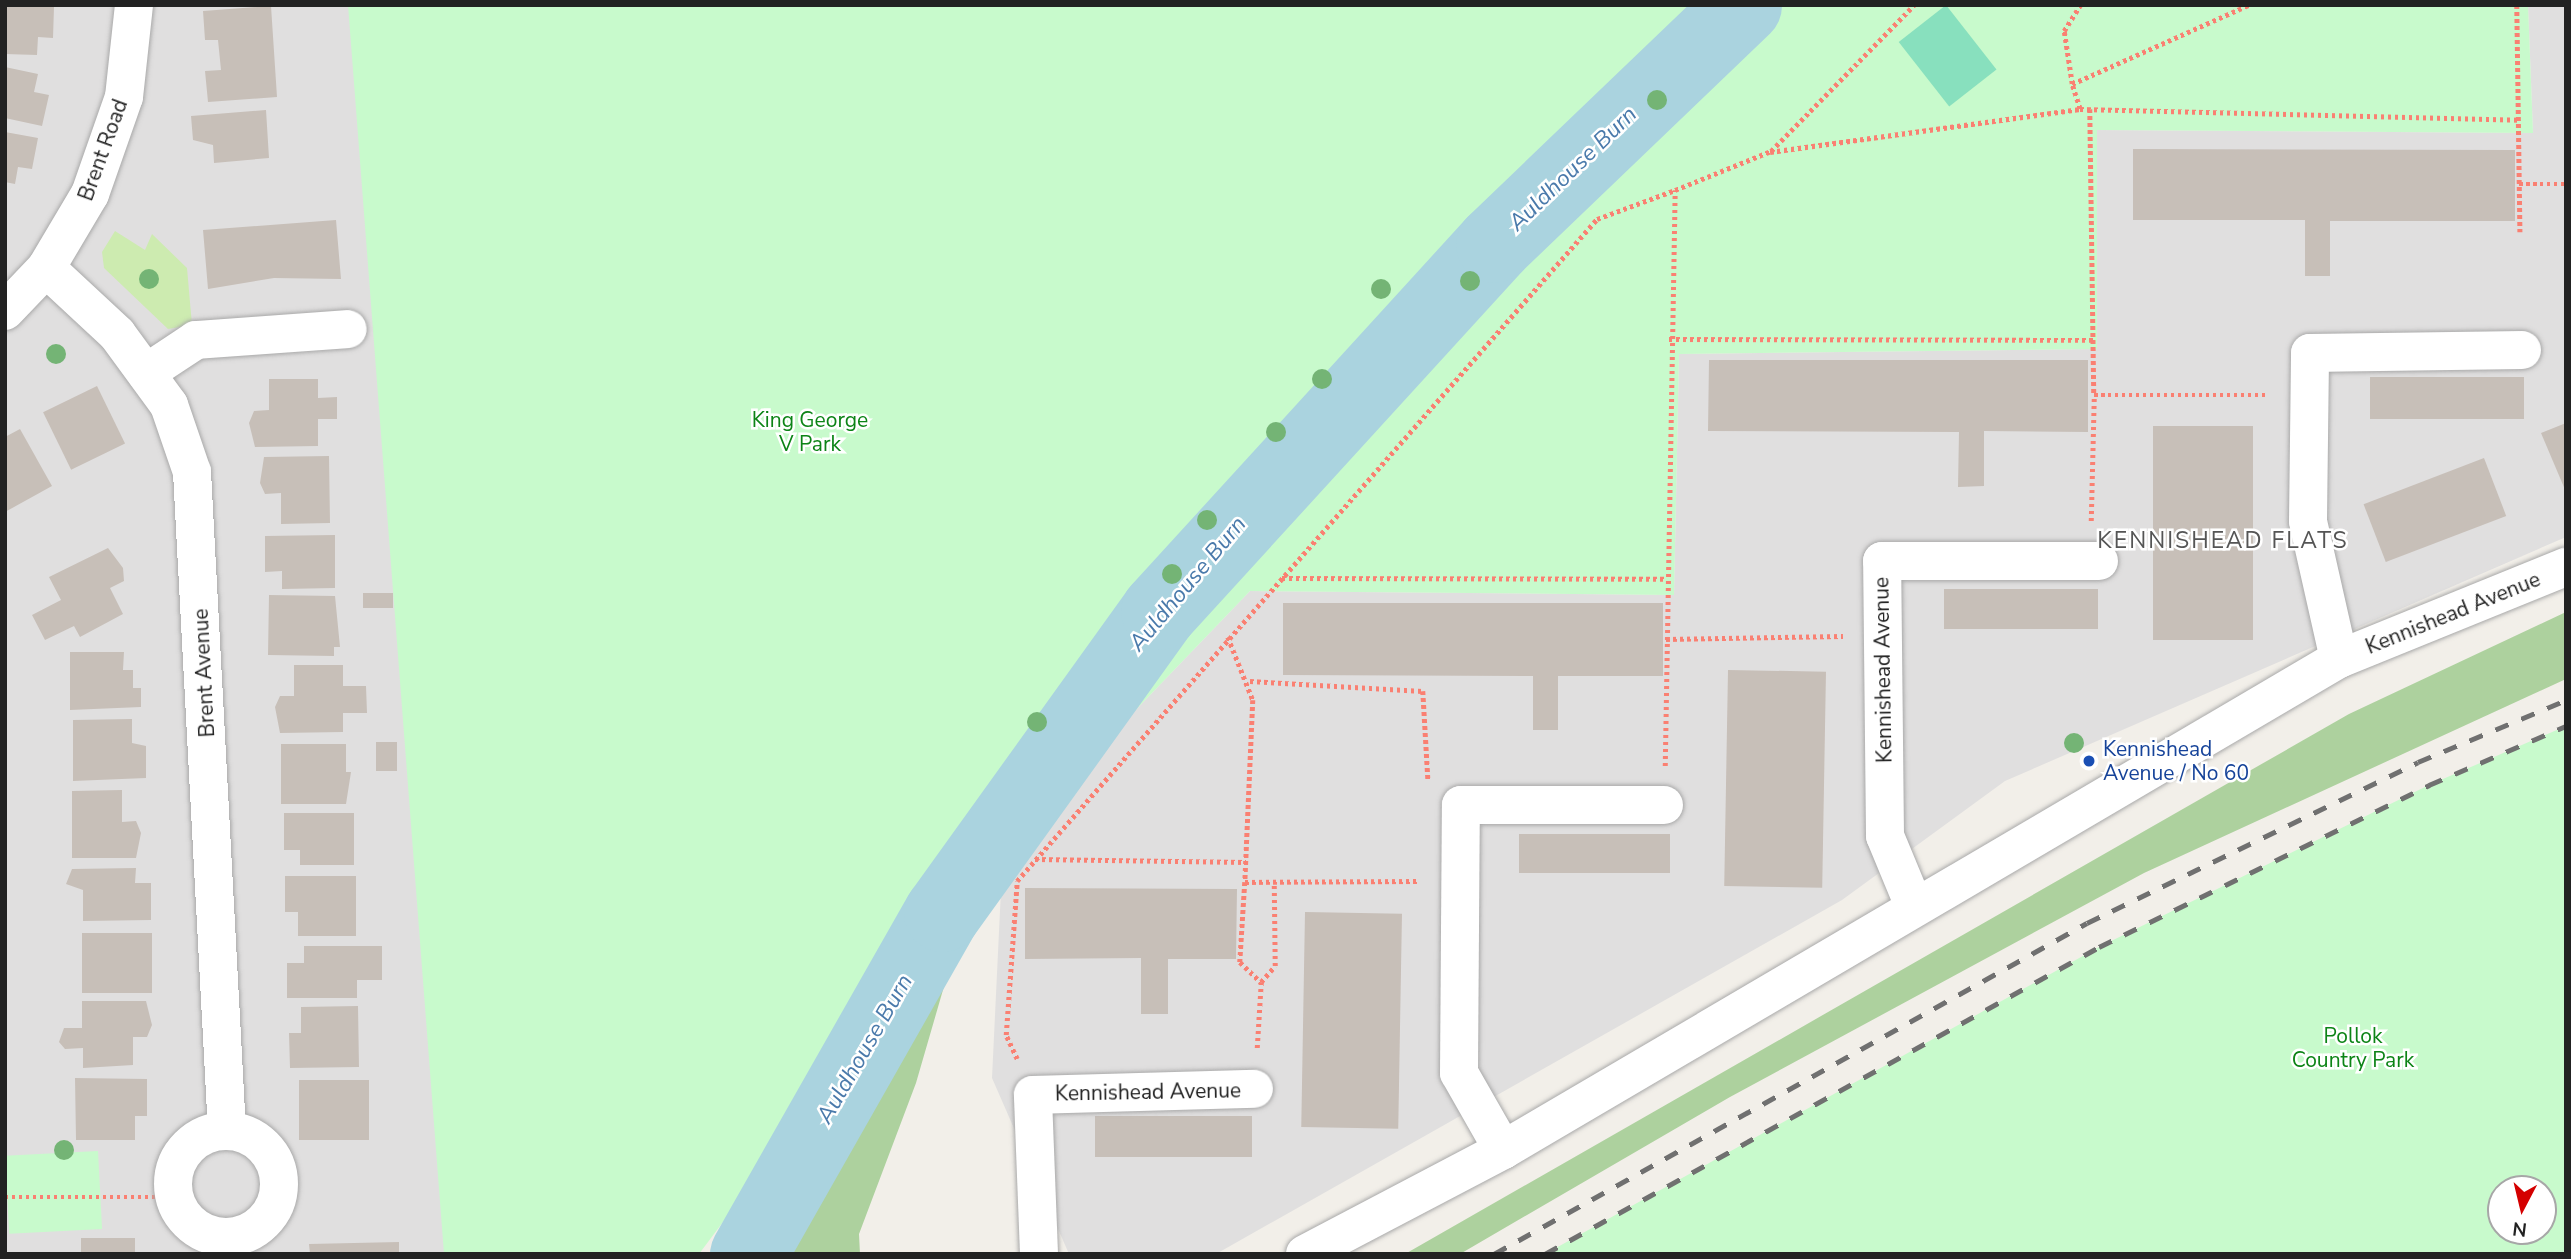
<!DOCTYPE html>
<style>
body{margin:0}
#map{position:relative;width:2571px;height:1259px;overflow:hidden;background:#f2efe9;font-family:"Nunito Sans",sans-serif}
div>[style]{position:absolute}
.residential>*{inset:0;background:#e0dfdf}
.grass>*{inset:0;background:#cdebb0}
.forest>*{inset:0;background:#add19e}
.park>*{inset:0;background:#c8facc;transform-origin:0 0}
.pitch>*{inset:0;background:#88e0be;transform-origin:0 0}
.river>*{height:77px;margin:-38.5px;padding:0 38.5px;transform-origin:38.5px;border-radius:38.5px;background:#aad3df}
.building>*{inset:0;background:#c7bfb8;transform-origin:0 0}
.path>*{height:4.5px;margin-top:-2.25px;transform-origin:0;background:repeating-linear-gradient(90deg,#fa8072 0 3.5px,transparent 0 7px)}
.roads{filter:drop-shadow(0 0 2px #a9a9a9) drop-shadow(0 0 2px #a9a9a9)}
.minor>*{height:38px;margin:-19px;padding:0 19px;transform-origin:19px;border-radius:19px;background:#fff}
.minor>.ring{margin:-19px;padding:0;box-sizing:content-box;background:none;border:38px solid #fff;border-radius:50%}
.rail>*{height:5px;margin-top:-2.5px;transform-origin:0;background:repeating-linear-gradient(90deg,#707070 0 14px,transparent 0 28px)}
.trees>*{width:20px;height:20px;margin:-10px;border-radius:50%;background:#74b475}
.dots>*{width:19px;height:19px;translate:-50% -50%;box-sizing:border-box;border:4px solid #fff;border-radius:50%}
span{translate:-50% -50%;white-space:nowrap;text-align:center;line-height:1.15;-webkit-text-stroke:5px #fff;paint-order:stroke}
.street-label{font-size:21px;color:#222}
.park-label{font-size:21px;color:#0c8416}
.transit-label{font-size:21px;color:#164399}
.left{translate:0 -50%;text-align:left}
.water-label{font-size:23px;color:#4a7aab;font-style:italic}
.neighbourhood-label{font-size:23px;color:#555;letter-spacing:2px}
.frame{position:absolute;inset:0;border:7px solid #222;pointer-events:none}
.north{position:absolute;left:2487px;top:1175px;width:70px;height:70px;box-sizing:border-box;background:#fff;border:2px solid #a7a7a7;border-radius:50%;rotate:187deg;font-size:19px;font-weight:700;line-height:28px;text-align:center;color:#222}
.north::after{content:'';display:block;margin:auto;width:24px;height:32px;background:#d40000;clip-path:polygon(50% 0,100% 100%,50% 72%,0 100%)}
</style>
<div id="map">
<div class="residential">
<div style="clip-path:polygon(5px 5px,351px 5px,449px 1254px,5px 1254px)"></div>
<div style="clip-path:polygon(2528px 5px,2566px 5px,2566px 537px,2005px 781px,1842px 900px,1216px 1254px,1069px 1254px,992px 1078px,1003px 848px,1250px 591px,1674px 595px,1679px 354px,2096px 349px,2096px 130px,2533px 133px)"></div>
</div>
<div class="grass">
<div style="clip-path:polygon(115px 231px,145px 250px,152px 234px,187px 268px,192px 325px,168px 329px,104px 268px,102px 252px)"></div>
</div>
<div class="forest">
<div style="clip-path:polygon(2566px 612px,2566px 679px,2144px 873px,1730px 1097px,1460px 1254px,1405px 1254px,2349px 714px)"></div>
<div style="clip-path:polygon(1003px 848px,954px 952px,916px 1083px,859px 1234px,860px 1254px,771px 1254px,895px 1018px)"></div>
</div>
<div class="park">
<div style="clip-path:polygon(348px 5px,2528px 5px,2533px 133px,2097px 130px,2097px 349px,1679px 354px,1674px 595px,1250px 591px,1003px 848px,699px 1254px,444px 1254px)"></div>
<div style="clip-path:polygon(evenodd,2566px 726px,2566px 1254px,1545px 1254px,2099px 947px,2429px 785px,2566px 726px,2501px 1189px,2543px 1189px,2543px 1231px,2501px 1231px,2501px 1189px)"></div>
<div style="left:98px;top:1151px;width:78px;height:93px;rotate:87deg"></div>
</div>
<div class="pitch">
<div style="left:1946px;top:5px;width:82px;height:60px;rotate:52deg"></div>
</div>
<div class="river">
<div style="left:748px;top:1254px;width:392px;rotate:-60.4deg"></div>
<div style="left:942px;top:913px;width:372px;rotate:-54.3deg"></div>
<div style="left:1159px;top:611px;width:497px;rotate:-47.6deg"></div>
<div style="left:1494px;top:244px;width:345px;rotate:-43.8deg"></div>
</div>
<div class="building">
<div style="clip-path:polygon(5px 5px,54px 7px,53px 38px,38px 37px,37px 55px,5px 54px)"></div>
<div style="clip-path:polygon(271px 6px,277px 97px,208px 102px,205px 71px,221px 70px,218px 40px,205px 40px,203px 11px)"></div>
<div style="clip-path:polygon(5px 67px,38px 74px,34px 92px,49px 95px,42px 126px,5px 118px)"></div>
<div style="clip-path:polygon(266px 110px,269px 158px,214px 163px,213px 145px,193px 140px,191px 116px)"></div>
<div style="clip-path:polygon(5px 132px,38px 138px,32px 169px,18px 167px,15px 184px,5px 182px)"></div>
<div style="clip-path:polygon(2133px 149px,2515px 150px,2515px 221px,2330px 221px,2330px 276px,2305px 276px,2305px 220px,2133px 220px)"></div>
<div style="clip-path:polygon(336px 220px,341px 279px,274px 278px,208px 289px,203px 230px)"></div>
<div style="clip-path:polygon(1709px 360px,2088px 360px,2088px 432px,1984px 431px,1984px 486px,1958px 487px,1959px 432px,1708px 431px)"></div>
<div style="left:2370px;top:377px;width:154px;height:42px"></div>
<div style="clip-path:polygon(269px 379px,318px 379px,318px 398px,337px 397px,337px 419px,318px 419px,318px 446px,255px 447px,249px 423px,254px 411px,269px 410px)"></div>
<div style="left:97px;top:386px;width:64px;height:60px;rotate:64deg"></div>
<div style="clip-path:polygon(2566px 423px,2566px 492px,2541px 433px)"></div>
<div style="left:2153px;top:426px;width:100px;height:214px"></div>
<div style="clip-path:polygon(20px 429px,52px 486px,5px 512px,5px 437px)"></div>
<div style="clip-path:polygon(329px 456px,330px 523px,281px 524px,281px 493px,265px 494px,260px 483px,264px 457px)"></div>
<div style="left:2484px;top:458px;width:62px;height:129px;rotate:69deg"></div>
<div style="clip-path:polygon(335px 535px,335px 588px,282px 589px,282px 571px,265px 572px,265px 536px)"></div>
<div style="clip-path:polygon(108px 548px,123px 568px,124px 581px,110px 588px,123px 614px,80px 637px,74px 626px,45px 640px,32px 615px,61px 600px,49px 577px)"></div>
<div style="left:1944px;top:589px;width:154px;height:40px"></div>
<div style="left:363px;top:593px;width:30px;height:15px"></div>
<div style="clip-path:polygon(269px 595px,335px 596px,340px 647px,334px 647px,334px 656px,268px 655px)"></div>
<div style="clip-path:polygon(1283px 603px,1663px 603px,1663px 676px,1558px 676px,1558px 730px,1533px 730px,1533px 676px,1283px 675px)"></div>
<div style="clip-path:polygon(70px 652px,124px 652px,123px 670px,133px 670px,133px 688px,141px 688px,141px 707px,70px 710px)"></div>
<div style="clip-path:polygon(294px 665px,343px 665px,343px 686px,366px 686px,367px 713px,343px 713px,343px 732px,280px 733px,275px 707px,280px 696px,294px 696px)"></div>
<div style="left:1728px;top:670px;width:98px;height:216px;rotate:1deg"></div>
<div style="clip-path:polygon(132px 719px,132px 743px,146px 746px,146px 778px,73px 781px,73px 720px)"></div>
<div style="left:376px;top:742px;width:21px;height:29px"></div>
<div style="clip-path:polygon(281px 744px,346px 744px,346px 772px,351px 772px,346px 804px,281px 804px)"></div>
<div style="clip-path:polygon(122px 790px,122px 822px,136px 821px,141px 833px,136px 858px,72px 858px,72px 791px)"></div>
<div style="clip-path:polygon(284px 813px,354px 813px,354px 865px,300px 865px,300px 850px,284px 850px)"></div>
<div style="left:1670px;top:834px;width:39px;height:151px;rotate:90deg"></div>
<div style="clip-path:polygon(136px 868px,135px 883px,151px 883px,151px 920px,83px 921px,83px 890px,66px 884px,72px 869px)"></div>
<div style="clip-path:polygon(285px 876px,356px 876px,356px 936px,298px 936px,298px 912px,285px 912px)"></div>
<div style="clip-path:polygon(1025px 888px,1237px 889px,1236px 959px,1168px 959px,1168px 1014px,1141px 1014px,1141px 958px,1025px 959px)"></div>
<div style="left:1305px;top:912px;width:97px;height:215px;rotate:1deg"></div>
<div style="left:82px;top:933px;width:70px;height:60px"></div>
<div style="clip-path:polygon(304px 946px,382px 946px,382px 980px,357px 980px,357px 998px,287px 998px,287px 963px,304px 963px)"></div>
<div style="clip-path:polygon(82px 1001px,146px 1001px,152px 1025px,147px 1037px,133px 1037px,133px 1065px,83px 1068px,83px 1048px,65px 1049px,59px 1042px,64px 1028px,82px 1028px)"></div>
<div style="clip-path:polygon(358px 1006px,359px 1067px,290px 1068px,289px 1033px,301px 1033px,301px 1007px)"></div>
<div style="clip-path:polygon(75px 1078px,147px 1079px,147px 1116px,135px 1116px,135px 1140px,76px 1140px)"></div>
<div style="left:299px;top:1080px;width:70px;height:60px"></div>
<div style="left:1095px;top:1116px;width:157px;height:41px"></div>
<div style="left:81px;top:1238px;width:54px;height:16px"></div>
<div style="clip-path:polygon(399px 1242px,399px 1254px,310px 1254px,309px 1244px)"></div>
</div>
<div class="path">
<div style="left:2517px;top:5px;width:227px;rotate:89.2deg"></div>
<div style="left:2072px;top:84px;width:54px;rotate:-98.6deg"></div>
<div style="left:2064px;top:31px;width:31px;rotate:-58deg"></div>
<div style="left:2080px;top:109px;width:26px;rotate:-108deg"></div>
<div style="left:2072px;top:84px;width:194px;rotate:-24.1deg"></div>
<div style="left:2090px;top:109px;width:286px;rotate:89.2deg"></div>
<div style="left:1770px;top:152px;width:313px;rotate:-7.9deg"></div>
<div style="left:2080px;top:109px;width:439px;rotate:1.4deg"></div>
<div style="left:2519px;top:184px;width:47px"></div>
<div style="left:1669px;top:339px;width:425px;rotate:0.1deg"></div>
<div style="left:2091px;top:521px;width:126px;rotate:-88.6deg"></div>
<div style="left:2094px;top:395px;width:173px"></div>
<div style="left:1282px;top:578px;width:384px;rotate:0.1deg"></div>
<div style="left:1228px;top:637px;width:68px;rotate:68.4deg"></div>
<div style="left:1253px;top:700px;width:182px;rotate:92.5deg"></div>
<div style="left:1245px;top:882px;width:173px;rotate:-0.3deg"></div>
<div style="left:1666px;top:639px;width:177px;rotate:-1deg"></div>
<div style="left:1250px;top:681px;width:173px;rotate:3.3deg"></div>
<div style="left:1423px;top:691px;width:88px;rotate:86.7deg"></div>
<div style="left:1665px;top:766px;width:576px;rotate:-89.01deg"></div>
<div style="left:1675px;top:190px;width:104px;rotate:-22.1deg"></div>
<div style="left:1771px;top:151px;width:204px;rotate:-45.6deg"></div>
<div style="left:1035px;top:859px;width:211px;rotate:0.8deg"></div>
<div style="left:1245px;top:882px;width:80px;rotate:93.6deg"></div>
<div style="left:1240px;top:962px;width:29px;rotate:44deg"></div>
<div style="left:1261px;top:982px;width:21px;rotate:-49deg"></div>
<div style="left:1275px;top:966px;width:84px;rotate:-90.7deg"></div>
<div style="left:1257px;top:1048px;width:66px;rotate:-86.5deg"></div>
<div style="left:1017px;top:1059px;width:26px;rotate:-115deg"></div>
<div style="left:1006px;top:1035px;width:154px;rotate:-85.9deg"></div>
<div style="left:1017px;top:881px;width:880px;rotate:-48.78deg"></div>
<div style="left:1597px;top:219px;width:83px;rotate:-20.4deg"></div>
<div style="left:5px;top:1197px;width:169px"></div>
</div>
<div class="roads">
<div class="minor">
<div style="left:46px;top:268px;width:97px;rotate:42.9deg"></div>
<div style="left:117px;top:334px;width:88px;rotate:53.8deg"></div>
<div style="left:169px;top:405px;width:71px;rotate:71.1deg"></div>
<div style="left:192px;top:472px;width:659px;rotate:86.96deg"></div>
<div style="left:5px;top:311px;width:59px;rotate:-46.4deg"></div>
<div style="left:46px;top:268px;width:86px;rotate:-59.3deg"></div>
<div style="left:90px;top:194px;width:103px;rotate:-70.7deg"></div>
<div style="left:124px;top:97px;width:93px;rotate:-83.8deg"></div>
<div style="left:146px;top:373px;width:60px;rotate:-33.4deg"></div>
<div style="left:196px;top:340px;width:152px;rotate:-4.1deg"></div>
<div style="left:2339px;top:659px;width:141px;rotate:-102.7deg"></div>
<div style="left:2308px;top:521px;width:168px;rotate:-89.3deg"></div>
<div style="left:2310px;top:353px;width:212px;rotate:-0.8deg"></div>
<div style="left:1914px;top:906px;width:76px;rotate:-112.5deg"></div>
<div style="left:1885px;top:836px;width:275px;rotate:-90.6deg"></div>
<div style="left:1882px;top:561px;width:217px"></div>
<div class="ring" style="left:173px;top:1131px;width:68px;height:68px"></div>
<div style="left:1503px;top:1150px;width:89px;rotate:-119.7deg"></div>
<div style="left:1459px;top:1073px;width:268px;rotate:-89.6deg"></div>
<div style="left:1461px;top:805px;width:203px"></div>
<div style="left:1039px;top:1254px;width:159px;rotate:-92.2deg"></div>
<div style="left:1033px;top:1095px;width:221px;rotate:-1.6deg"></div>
<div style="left:1305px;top:1254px;width:224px;rotate:-27.7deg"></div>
<div style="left:1503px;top:1150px;width:970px;rotate:-30.43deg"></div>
<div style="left:2339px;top:659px;width:245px;rotate:-22.1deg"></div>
</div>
</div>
<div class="rail">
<div style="left:1494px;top:1254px;width:679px;rotate:-29.17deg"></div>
<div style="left:2087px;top:923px;width:368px;rotate:-25.9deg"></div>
<div style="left:2418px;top:762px;width:160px;rotate:-22.7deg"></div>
<div style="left:1545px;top:1254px;width:633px;rotate:-28.99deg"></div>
<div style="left:2099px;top:947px;width:368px;rotate:-26.1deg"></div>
<div style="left:2429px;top:785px;width:149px;rotate:-23.3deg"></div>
</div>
<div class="trees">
<div style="left:1657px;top:100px"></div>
<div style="left:149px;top:279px"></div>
<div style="left:1470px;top:281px"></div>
<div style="left:1381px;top:289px"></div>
<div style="left:56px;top:354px"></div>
<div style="left:1322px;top:379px"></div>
<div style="left:1276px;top:432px"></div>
<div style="left:1207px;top:520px"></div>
<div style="left:1172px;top:574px"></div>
<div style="left:1037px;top:722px"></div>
<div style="left:2074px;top:743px"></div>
<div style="left:64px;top:1150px"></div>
</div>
<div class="dots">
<div style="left:2089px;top:761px;background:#1a4fb4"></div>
</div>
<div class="street-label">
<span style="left:103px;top:150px;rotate:-70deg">Brent Road</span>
<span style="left:2453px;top:613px;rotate:-22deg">Kennishead Avenue</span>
<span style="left:1883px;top:670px;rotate:-91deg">Kennishead Avenue</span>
<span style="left:204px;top:673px;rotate:-93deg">Brent Avenue</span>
<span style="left:1148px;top:1092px;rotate:-1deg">Kennishead Avenue</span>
</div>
<div class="park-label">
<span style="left:810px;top:432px">King George<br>V Park</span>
<span style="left:2353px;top:1048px">Pollok<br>Country Park</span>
</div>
<div class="transit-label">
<span class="left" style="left:2103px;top:761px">Kennishead<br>Avenue / No 60</span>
</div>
<div class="water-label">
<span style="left:1573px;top:169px;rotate:-44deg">Auldhouse Burn</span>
<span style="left:1188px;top:584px;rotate:-50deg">Auldhouse Burn</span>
<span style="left:865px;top:1049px;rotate:-60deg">Auldhouse Burn</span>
</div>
<div class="neighbourhood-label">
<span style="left:2223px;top:541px">KENNISHEAD FLATS</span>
</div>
<div class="frame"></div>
<div class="north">N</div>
</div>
